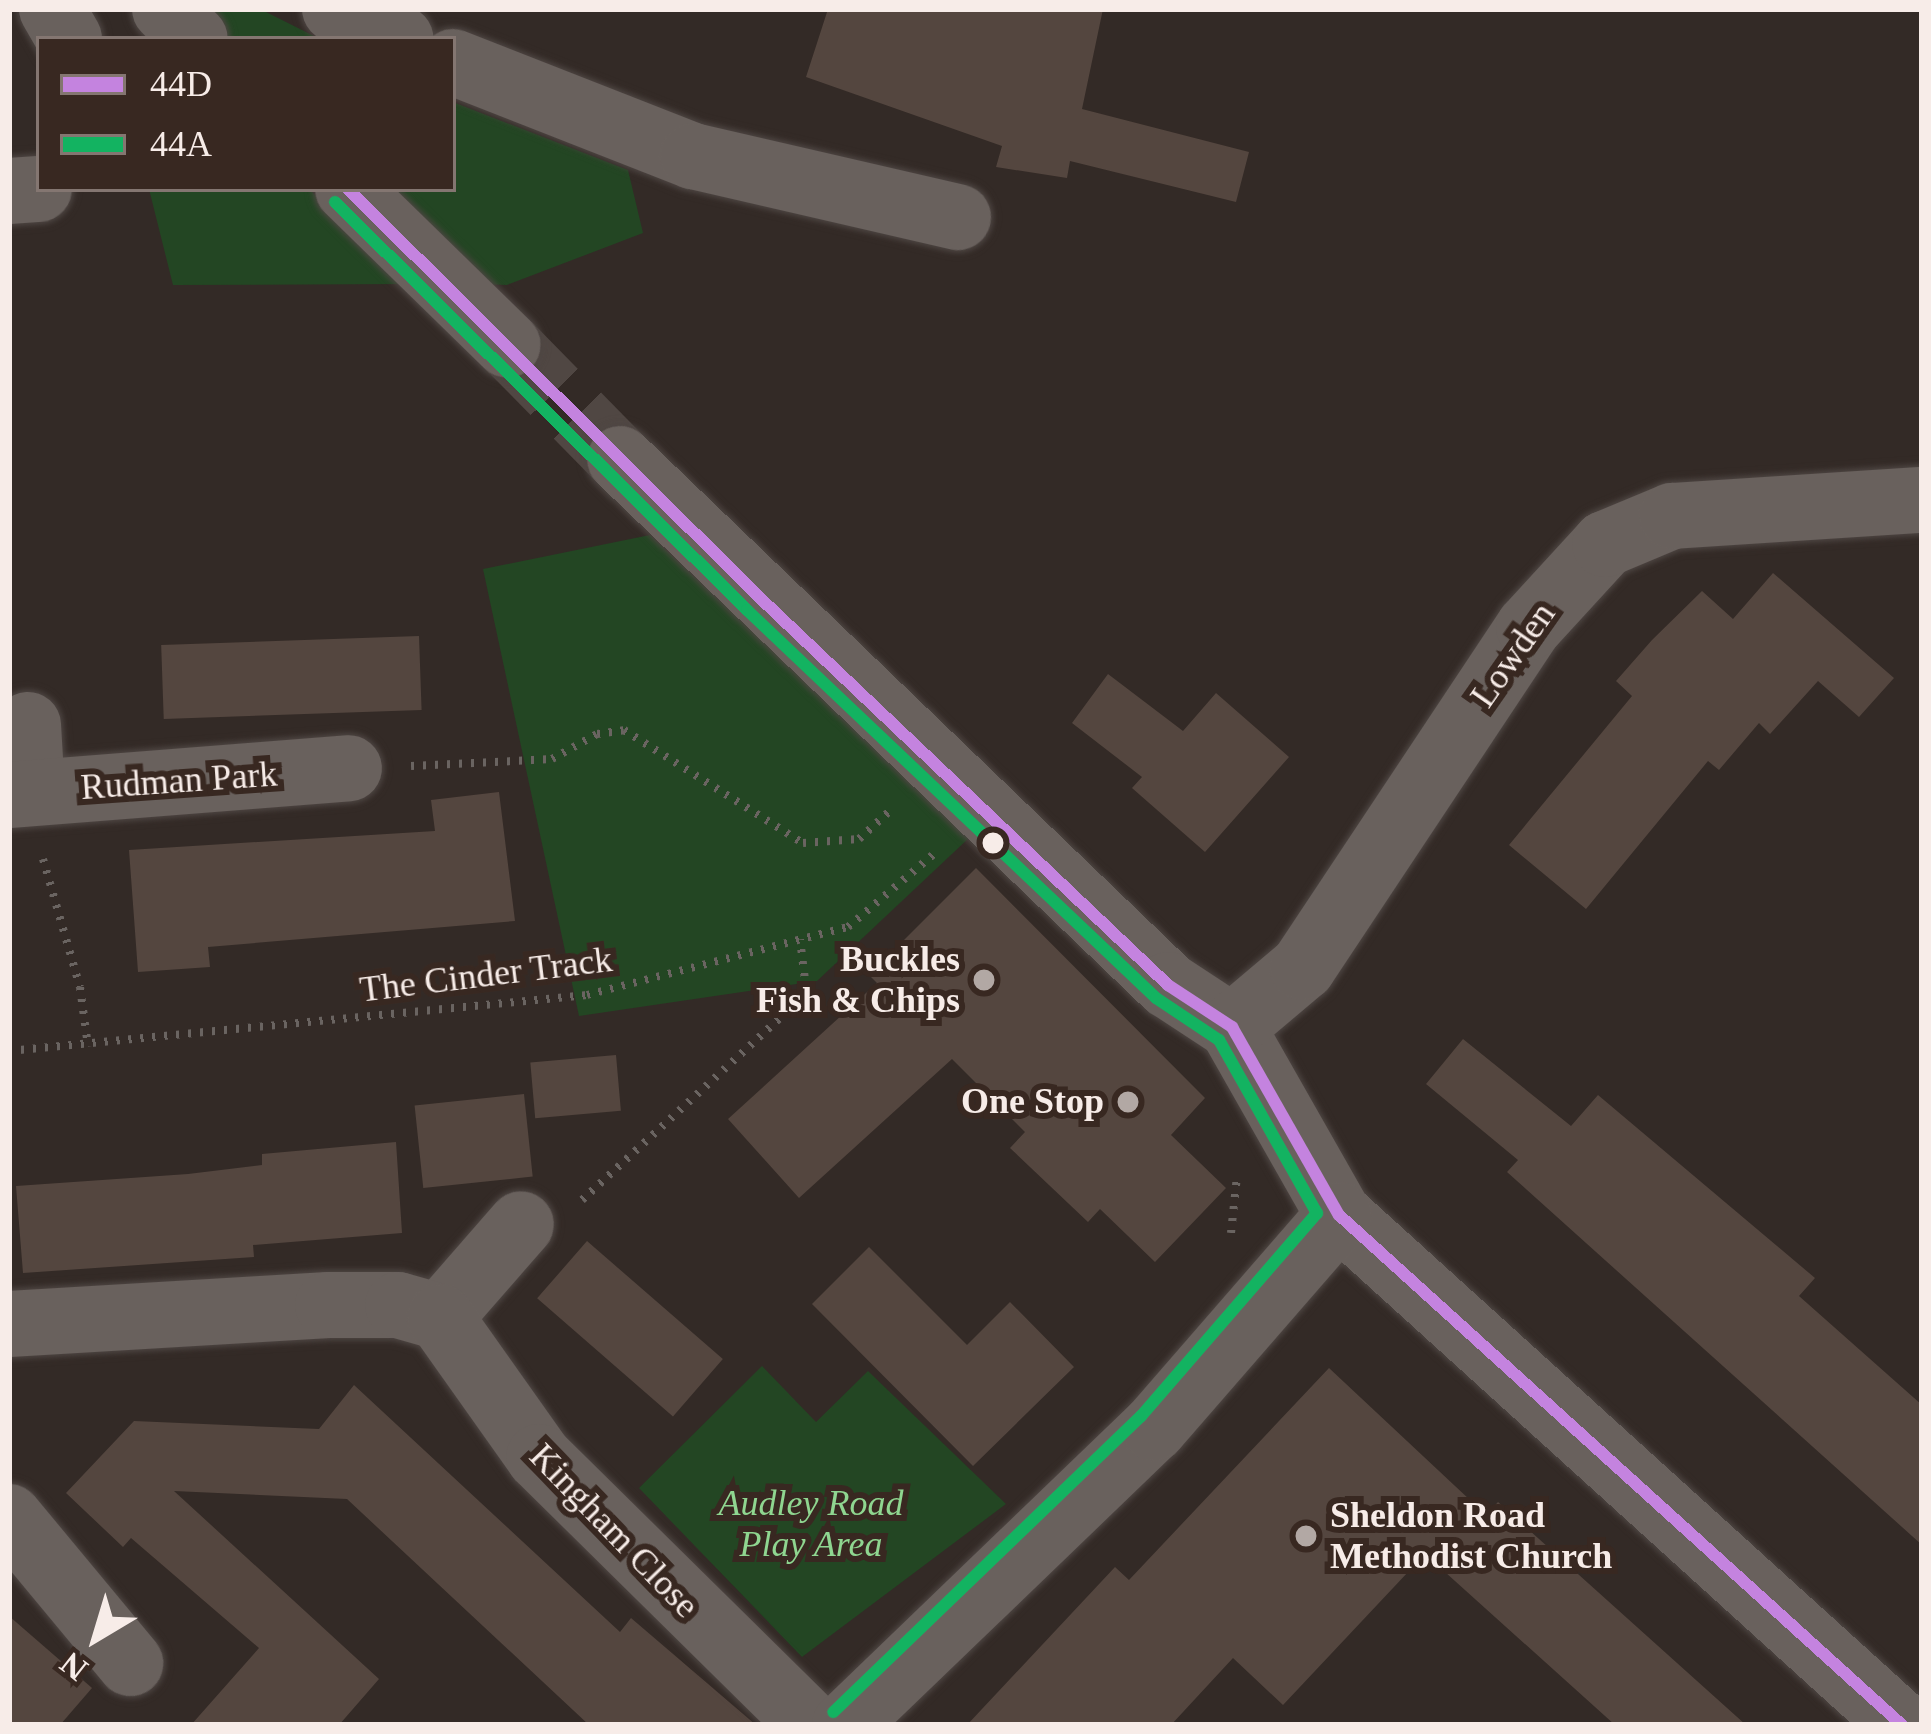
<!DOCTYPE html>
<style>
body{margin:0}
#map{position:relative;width:1931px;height:1734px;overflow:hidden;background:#332a26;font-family:Georgia,serif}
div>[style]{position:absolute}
.green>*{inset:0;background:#234623}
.building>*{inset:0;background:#54463f;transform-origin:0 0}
.minor-tunnel>*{height:66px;margin-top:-33px;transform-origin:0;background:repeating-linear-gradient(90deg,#504743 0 66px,transparent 0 99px)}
.path>*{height:8px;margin-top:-4px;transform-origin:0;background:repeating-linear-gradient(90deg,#6a6461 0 3px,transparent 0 12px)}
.roads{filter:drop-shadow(0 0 3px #4e4643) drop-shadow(0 0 3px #4e4643)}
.minor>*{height:66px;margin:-33px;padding:0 33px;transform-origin:33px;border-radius:33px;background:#69615d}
.bus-1>*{height:12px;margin:-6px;padding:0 6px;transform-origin:6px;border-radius:6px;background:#c483df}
.bus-2>*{height:12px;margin:-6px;padding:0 6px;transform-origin:6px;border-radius:6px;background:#13b361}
.dots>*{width:33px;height:33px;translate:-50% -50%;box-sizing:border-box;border:6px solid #382821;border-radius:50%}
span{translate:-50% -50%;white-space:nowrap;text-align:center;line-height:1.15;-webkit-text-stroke:12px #382821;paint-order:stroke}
.street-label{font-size:36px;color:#f7ece8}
.poi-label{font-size:36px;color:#f7ece8;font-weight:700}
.right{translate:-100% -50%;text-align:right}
.left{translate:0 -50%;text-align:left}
.park-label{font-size:36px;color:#8fd690;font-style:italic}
.frame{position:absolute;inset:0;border:12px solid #f7ece8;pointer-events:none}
.legend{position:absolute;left:36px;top:36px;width:420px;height:156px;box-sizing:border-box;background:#382821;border:3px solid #847671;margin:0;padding:15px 21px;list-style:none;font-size:36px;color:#f7ece8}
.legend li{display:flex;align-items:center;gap:24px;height:60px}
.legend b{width:60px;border:3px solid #847671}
.north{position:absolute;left:36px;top:1578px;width:120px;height:120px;-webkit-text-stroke:9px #382821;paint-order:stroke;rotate:218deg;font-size:33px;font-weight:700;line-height:48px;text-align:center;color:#f7ece8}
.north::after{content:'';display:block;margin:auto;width:42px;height:54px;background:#f7ece8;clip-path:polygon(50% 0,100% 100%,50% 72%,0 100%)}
</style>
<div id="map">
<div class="green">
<div style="clip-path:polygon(195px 9px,260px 9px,320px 39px,226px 39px)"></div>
<div style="clip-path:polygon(453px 102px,628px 170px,643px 233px,507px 285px,478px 284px,380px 189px,453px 189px)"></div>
<div style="clip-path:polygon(149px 189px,309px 189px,406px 284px,173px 285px)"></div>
<div style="clip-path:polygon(650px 535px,970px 837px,817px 981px,579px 1016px,483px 569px)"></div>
<div style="clip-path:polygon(762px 1366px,816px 1422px,868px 1371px,1006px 1504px,802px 1657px,639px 1488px)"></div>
</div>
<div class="building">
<div style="clip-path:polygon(828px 9px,1103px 9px,1082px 109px,1249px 152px,1236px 202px,1070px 161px,1067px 178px,996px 167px,1002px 146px,806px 77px)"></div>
<div style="clip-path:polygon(1773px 573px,1894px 678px,1859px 717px,1818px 681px,1770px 734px,1759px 723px,1719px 770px,1708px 761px,1586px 909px,1509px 845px,1632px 696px,1616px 681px,1652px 640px,1702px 591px,1733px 619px)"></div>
<div style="left:419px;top:636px;width:74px;height:258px;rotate:88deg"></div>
<div style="clip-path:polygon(1108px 674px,1183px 731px,1216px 693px,1289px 757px,1205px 852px,1132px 788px,1142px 777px,1072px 723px)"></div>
<div style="clip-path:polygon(499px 792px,515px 921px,208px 947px,210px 967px,138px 972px,129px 850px,435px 831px,431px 800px)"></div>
<div style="clip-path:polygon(976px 868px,1205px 1098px,1171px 1135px,1226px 1188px,1155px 1262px,1100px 1209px,1088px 1222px,1010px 1148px,1025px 1132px,952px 1059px,799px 1198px,728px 1119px,877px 983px,869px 975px)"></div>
<div style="clip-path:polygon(1463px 1039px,1571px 1126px,1598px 1095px,1815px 1278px,1799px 1296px,1922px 1405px,1922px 1545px,1507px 1172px,1518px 1160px,1426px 1084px)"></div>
<div style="left:616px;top:1055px;width:56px;height:86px;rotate:85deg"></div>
<div style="left:524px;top:1094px;width:83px;height:110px;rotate:84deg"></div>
<div style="clip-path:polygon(396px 1142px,402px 1233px,253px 1245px,254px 1257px,23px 1273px,16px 1186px,188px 1174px,262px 1165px,262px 1154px)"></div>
<div style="left:587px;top:1241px;width:180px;height:76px;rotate:41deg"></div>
<div style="clip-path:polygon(869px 1247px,967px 1345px,1010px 1302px,1074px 1367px,973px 1466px,812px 1304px)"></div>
<div style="clip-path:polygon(1329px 1368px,1486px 1515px,1498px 1502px,1746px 1725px,1615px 1725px,1425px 1554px,1283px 1705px,1233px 1658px,1171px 1725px,967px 1725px,1115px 1567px,1129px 1580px)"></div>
<div style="clip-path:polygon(354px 1385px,620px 1632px,631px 1618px,756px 1725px,589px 1725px,347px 1499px,174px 1491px,379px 1679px,339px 1725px,191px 1725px,259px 1648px,131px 1538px,123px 1547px,66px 1493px,134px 1421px,319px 1429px)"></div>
<div style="clip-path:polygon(9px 1616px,92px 1688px,60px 1725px,9px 1725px)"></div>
</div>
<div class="minor-tunnel">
<div style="left:508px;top:345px;width:160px;rotate:45.5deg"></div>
</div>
<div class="path">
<div style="left:411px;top:766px;width:141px;rotate:-2.8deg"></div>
<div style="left:552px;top:759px;width:51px;rotate:-29.1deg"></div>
<div style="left:597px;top:734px;width:27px;rotate:-8deg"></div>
<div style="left:624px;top:730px;width:212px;rotate:32.3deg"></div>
<div style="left:803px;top:843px;width:56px;rotate:-4.1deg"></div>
<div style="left:859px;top:839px;width:46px;rotate:-42.4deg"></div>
<div style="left:43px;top:859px;width:133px;rotate:73.9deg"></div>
<div style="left:80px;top:987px;width:60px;rotate:82.3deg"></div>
<div style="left:9px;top:1051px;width:581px;rotate:-5.53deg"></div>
<div style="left:587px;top:995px;width:270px;rotate:-14.6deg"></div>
<div style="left:848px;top:927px;width:114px;rotate:-40.4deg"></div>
<div style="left:582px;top:1200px;width:285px;rotate:-42.6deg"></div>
<div style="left:792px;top:1007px;width:24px;rotate:-54deg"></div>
<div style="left:806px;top:988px;width:49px;rotate:-97deg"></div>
<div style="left:1231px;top:1233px;width:57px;rotate:-84deg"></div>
</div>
<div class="roads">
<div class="minor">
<div style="left:52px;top:9px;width:34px;rotate:60deg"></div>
<div style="left:165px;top:9px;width:42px;rotate:45deg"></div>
<div style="left:335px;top:9px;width:72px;rotate:24.4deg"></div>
<div style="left:453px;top:62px;width:258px;rotate:21.4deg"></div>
<div style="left:693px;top:156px;width:272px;rotate:13deg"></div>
<div style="left:348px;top:189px;width:223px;rotate:44.3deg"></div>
<div style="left:9px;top:191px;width:30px;rotate:-4deg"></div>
<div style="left:620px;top:459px;width:760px;rotate:43.83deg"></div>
<div style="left:1168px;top:985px;width:77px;rotate:33.3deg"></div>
<div style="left:1232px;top:1027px;width:216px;rotate:60.4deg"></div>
<div style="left:1339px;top:1215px;width:760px;rotate:42.17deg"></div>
<div style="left:28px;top:725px;width:68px;rotate:86.6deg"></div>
<div style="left:9px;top:795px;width:341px;rotate:-4.5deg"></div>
<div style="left:1232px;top:1027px;width:93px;rotate:-40.2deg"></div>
<div style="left:1303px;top:967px;width:408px;rotate:-56.4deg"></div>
<div style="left:1529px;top:627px;width:113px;rotate:-47.5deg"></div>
<div style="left:1605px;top:544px;width:73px;rotate:-22.7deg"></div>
<div style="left:1672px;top:516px;width:251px;rotate:-3.7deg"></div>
<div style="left:440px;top:1317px;width:123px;rotate:-48.9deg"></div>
<div style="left:9px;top:1324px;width:320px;rotate:-3.4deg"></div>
<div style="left:328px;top:1305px;width:70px"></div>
<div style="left:398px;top:1305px;width:44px;rotate:15.9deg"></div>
<div style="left:440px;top:1317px;width:171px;rotate:54.7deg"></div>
<div style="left:539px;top:1457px;width:382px;rotate:44.6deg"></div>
<div style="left:9px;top:1517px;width:190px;rotate:50.3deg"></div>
<div style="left:845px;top:1725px;width:429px;rotate:-43.9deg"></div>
<div style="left:1154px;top:1428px;width:282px;rotate:-49deg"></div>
</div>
</div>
<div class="bus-1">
<div style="left:348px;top:189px;width:579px;rotate:44.79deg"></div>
<div style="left:759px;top:597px;width:564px;rotate:43.49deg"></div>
<div style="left:1168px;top:985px;width:77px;rotate:33.3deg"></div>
<div style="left:1232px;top:1027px;width:216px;rotate:60.4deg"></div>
<div style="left:1339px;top:1215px;width:760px;rotate:42.17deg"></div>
</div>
<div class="bus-2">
<div style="left:335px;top:202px;width:580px;rotate:44.72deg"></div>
<div style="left:747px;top:610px;width:564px;rotate:43.49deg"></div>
<div style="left:1156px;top:998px;width:76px;rotate:33.7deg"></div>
<div style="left:1219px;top:1040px;width:199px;rotate:60.5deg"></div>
<div style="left:1317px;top:1213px;width:269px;rotate:130.9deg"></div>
<div style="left:1141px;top:1416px;width:427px;rotate:136.1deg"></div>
</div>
<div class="dots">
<div style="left:993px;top:843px;background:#f7ece8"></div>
<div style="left:984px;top:980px;background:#b2a8a4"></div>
<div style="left:1128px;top:1102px;background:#b2a8a4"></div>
<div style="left:1306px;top:1536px;background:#b2a8a4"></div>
</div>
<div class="street-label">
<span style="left:1513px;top:655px;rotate:-55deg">Lowden</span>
<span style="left:179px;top:781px;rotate:-4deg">Rudman Park</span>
<span style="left:486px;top:975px;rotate:-7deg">The Cinder Track</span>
<span style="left:614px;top:1531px;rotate:46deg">Kingham Close</span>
</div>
<div class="poi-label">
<span class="right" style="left:960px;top:980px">Buckles<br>Fish &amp; Chips</span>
<span class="right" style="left:1104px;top:1102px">One Stop</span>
<span class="left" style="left:1330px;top:1536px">Sheldon Road<br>Methodist Church</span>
</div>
<div class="park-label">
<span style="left:811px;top:1524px">Audley Road<br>Play Area</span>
</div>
<div class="frame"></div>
<ul class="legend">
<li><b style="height:15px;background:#c483df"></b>44D</li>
<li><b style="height:15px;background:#13b361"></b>44A</li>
</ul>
<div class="north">N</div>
</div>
